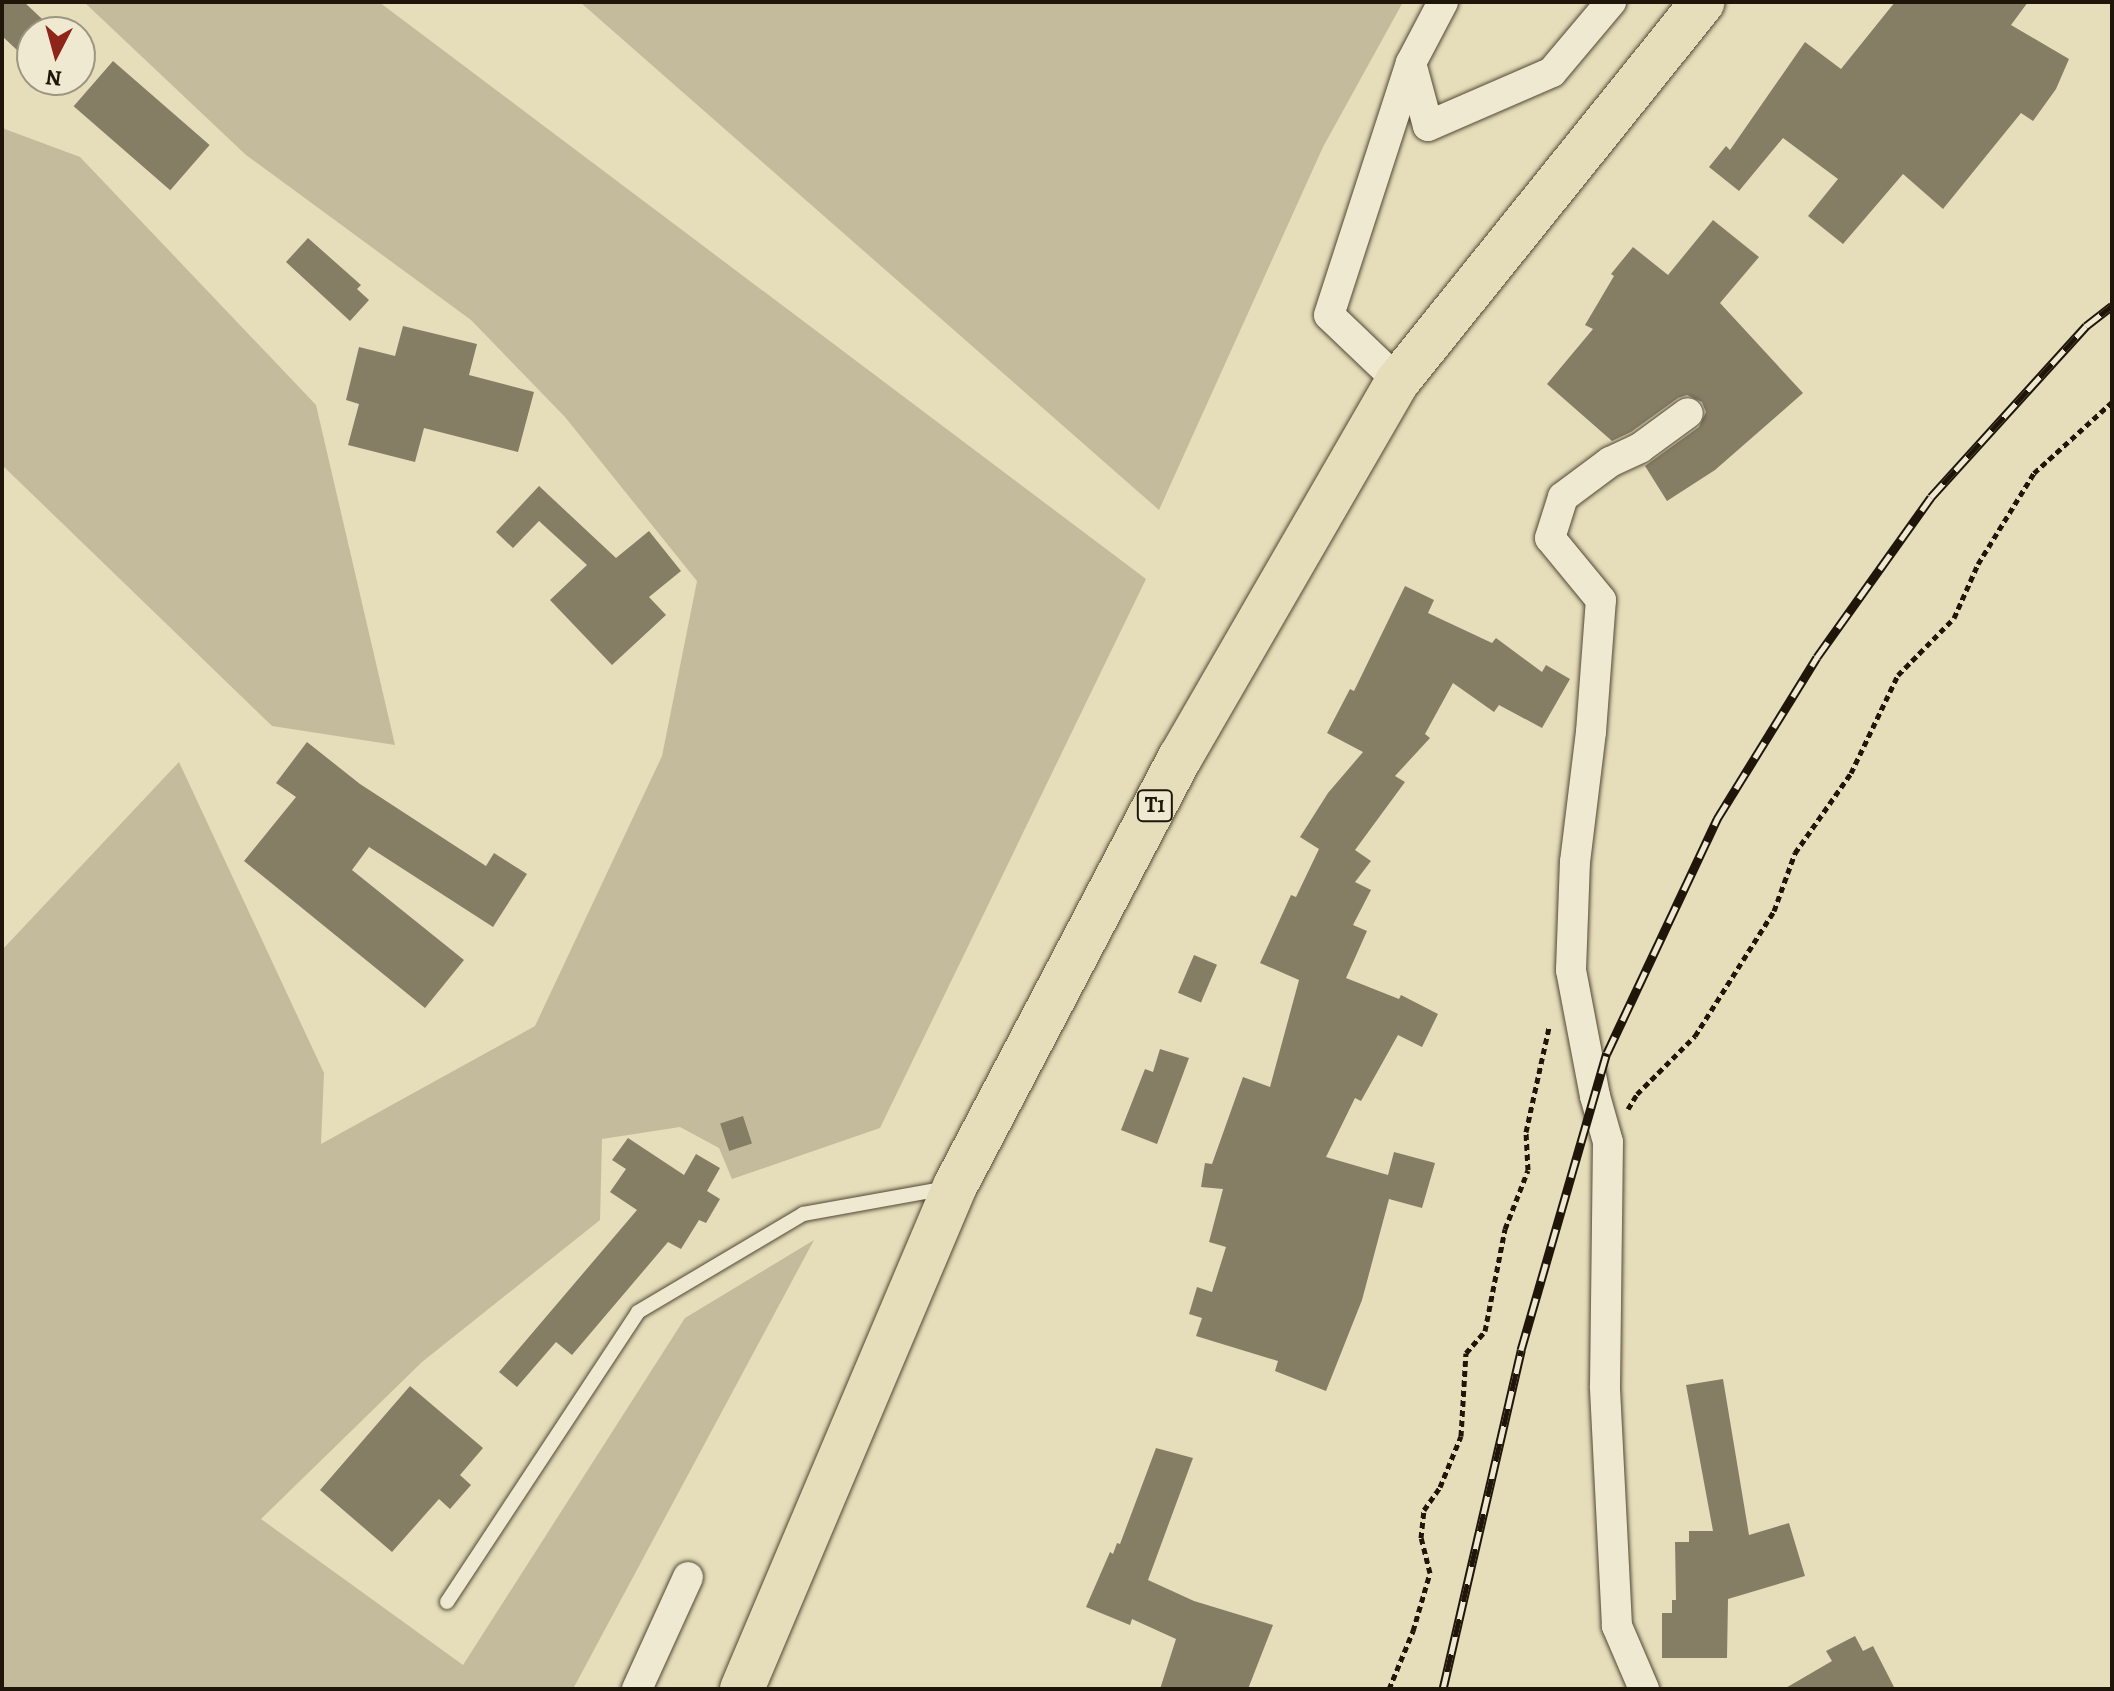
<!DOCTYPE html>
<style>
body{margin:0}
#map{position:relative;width:2114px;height:1691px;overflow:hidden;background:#e6ddba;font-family:Alegreya,serif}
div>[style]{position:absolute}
.green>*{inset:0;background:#c4bb9c}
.building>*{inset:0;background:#867d65;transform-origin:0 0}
.path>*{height:5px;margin-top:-2.5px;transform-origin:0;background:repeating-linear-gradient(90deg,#1f1609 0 6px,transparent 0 10px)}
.roads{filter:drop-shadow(0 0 2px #514835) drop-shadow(0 0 2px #514835)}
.service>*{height:14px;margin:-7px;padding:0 7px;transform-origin:7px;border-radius:7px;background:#efe9d2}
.minor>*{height:30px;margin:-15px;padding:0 15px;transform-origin:15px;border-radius:15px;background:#efe9d2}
.trunk>*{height:44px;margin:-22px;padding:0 22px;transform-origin:22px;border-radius:22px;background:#e6ddba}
.rail>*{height:9px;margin-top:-4.5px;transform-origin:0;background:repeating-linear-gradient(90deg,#efe9d2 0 18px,#1f1609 0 36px);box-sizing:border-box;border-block:2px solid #1f1609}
span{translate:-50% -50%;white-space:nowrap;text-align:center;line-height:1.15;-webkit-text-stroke:6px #efe9d2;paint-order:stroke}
.shield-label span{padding:2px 6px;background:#efe9d2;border:2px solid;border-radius:6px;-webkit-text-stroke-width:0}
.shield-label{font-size:22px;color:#1f1609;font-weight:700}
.frame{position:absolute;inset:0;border:4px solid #1f1609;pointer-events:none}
.north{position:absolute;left:16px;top:16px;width:80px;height:80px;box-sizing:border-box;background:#efe9d2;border:2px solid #9c9582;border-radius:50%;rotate:186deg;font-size:22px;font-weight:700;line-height:32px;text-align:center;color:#1f1609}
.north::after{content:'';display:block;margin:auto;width:28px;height:36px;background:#8f2418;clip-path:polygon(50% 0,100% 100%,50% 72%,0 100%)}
</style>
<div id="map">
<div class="green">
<div style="clip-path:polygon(84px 2px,379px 2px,1146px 579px,880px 1128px,732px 1179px,719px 1148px,680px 1127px,602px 1139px,600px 1220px,422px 1362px,261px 1519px,463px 1665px,685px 1318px,814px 1240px,573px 1689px,2px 1689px,2px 950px,179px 762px,324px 1073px,321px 1144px,535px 1026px,662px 756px,697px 581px,565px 417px,471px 320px,246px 155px)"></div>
<div style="clip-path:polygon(580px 2px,1403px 2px,1323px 147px,1159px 510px)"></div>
<div style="clip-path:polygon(2px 128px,80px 157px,316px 405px,395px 745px,272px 726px,2px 465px)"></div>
</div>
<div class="building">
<div style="clip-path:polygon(2px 2px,24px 2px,56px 32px,32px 32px,32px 64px,2px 36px)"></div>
<div style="clip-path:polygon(1895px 2px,2028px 2px,2011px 25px,2069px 59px,2056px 89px,2033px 121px,2021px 113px,1943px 209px,1903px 174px,1843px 244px,1808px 216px,1838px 179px,1783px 138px,1739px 191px,1709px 167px,1726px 146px,1730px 150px,1805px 42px,1841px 69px)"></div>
<div style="left:113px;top:61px;width:128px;height:60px;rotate:41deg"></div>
<div style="clip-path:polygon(1713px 220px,1759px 257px,1720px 303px,1803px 393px,1715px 470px,1667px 501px,1645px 466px,1699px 427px,1706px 412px,1702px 402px,1687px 395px,1678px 398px,1631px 432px,1612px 441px,1547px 384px,1593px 329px,1585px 325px,1614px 276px,1611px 274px,1633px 247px,1668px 275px)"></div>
<div style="clip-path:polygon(308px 238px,361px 285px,357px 289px,369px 300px,350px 321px,286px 262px)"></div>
<div style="clip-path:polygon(403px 326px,477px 344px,469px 375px,534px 392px,518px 452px,424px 428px,415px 462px,348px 445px,359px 404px,346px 400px,359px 347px,395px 356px)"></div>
<div style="clip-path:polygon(539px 486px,616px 558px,649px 531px,681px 571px,649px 597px,666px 615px,612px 665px,550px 600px,587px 565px,539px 521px,513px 548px,496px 532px)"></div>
<div style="clip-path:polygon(1405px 586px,1434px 600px,1428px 613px,1492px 643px,1496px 638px,1542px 672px,1546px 665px,1570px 679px,1542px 728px,1499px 705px,1494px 712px,1453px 683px,1425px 734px,1430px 738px,1395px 776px,1405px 782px,1355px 850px,1371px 861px,1355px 882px,1371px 890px,1353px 925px,1367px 931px,1346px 978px,1399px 999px,1401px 995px,1438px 1014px,1422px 1047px,1398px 1035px,1361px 1101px,1355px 1098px,1326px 1157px,1388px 1175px,1394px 1152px,1435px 1163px,1422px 1208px,1389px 1199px,1362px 1300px,1326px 1391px,1275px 1371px,1278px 1361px,1196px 1336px,1202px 1318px,1189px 1314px,1197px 1287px,1212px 1292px,1226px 1247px,1209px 1242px,1223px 1189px,1201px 1187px,1205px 1163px,1212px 1164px,1243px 1077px,1270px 1087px,1299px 980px,1260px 963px,1291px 895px,1296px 897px,1319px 849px,1300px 837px,1328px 793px,1363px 752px,1327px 733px,1350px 689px,1354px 691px)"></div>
<div style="clip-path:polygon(307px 742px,360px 784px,486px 866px,494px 853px,527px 874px,493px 927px,369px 847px,352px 870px,464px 960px,425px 1008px,244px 861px,296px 797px,276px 783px)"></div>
<div style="left:1194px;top:955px;width:25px;height:41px;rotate:23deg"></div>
<div style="clip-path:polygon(1160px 1049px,1189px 1058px,1157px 1144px,1121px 1130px,1145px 1069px,1153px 1072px)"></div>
<div style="left:743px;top:1116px;width:29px;height:24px;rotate:72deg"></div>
<div style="clip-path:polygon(628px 1138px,684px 1175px,696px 1154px,720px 1168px,707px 1191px,720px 1199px,706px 1223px,699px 1220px,681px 1249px,668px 1242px,572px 1355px,556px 1342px,517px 1387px,499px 1372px,637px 1210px,610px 1192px,626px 1169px,612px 1160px)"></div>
<div style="clip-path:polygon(1723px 1379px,1749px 1535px,1789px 1523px,1805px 1576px,1728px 1599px,1727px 1658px,1662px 1658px,1662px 1613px,1672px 1613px,1672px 1600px,1676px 1600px,1675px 1542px,1689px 1542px,1689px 1531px,1713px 1531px,1686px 1385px)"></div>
<div style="clip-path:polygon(410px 1386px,483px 1448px,460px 1475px,471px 1485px,450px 1509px,439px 1499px,392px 1552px,320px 1490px)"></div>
<div style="clip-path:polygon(1156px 1448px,1193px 1458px,1148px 1580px,1194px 1601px,1273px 1625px,1248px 1689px,1160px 1689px,1176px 1639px,1132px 1619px,1130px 1625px,1086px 1607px,1110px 1552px,1113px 1554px,1117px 1543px,1120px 1544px)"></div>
<div style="clip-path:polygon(1855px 1636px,1863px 1651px,1873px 1646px,1895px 1689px,1784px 1689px,1832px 1661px,1826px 1651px)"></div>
</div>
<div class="path">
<div style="left:1628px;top:1109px;width:17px;rotate:-59deg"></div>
<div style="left:1637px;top:1094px;width:82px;rotate:-45deg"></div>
<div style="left:1695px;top:1036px;width:148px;rotate:-57.7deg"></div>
<div style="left:1774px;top:911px;width:62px;rotate:-70.1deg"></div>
<div style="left:1795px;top:853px;width:98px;rotate:-55deg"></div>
<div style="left:1851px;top:773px;width:109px;rotate:-64.4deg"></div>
<div style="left:1898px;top:675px;width:80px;rotate:-45.5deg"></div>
<div style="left:1954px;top:618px;width:59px;rotate:-66deg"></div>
<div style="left:1978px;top:564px;width:107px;rotate:-58.4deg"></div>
<div style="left:2034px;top:473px;width:105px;rotate:-42.3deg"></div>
<div style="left:1389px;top:1689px;width:63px;rotate:-67.5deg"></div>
<div style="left:1413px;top:1631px;width:60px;rotate:-73.7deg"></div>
<div style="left:1430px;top:1573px;width:36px;rotate:-104deg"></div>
<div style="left:1421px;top:1538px;width:28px;rotate:-84deg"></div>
<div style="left:1424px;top:1510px;width:28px;rotate:-55deg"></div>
<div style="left:1440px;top:1487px;width:55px;rotate:-67.6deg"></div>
<div style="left:1461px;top:1436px;width:83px;rotate:-86.6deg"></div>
<div style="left:1466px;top:1353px;width:29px;rotate:-49deg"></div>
<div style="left:1485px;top:1331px;width:104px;rotate:-78.9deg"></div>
<div style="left:1505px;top:1229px;width:63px;rotate:-68.7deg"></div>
<div style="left:1528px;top:1170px;width:38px;rotate:-93deg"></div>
<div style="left:1526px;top:1132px;width:107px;rotate:-77.6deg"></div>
</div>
<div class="roads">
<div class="service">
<div style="left:447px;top:1602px;width:347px;rotate:-56.6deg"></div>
<div style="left:638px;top:1312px;width:192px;rotate:-30.7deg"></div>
<div style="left:803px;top:1214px;width:146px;rotate:-10.2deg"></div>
</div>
<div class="minor">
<div style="left:1443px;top:2px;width:69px;rotate:117.7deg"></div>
<div style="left:1411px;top:63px;width:65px;rotate:74.9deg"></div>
<div style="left:1428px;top:126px;width:135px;rotate:-23.5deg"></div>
<div style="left:1552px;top:72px;width:92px;rotate:-49.9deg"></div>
<div style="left:1398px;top:381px;width:95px;rotate:-136.3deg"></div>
<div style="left:1329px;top:315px;width:265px;rotate:-72deg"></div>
<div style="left:637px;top:1689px;width:123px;rotate:-65.5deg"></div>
<div style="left:1644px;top:1689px;width:69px;rotate:-113.2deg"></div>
<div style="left:1617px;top:1626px;width:240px;rotate:-92.9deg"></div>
<div style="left:1605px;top:1386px;width:244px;rotate:-89.3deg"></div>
<div style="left:1608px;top:1142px;width:48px;rotate:-105.8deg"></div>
<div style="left:1595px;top:1096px;width:128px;rotate:-100.8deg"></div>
<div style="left:1571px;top:970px;width:108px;rotate:-87.9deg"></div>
<div style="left:1575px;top:862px;width:131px;rotate:-83deg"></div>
<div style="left:1591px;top:732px;width:132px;rotate:-85.7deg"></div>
<div style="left:1601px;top:600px;width:80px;rotate:-129.4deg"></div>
<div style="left:1550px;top:538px;width:43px;rotate:-72.4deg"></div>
<div style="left:1563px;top:497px;width:59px;rotate:-36.7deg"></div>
<div style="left:1610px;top:462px;width:33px;rotate:-25deg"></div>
<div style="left:1640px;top:448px;width:59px;rotate:-36.1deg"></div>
</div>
<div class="trunk">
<div style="left:742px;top:1689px;width:546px;rotate:-67.05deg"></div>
<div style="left:955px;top:1186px;width:484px;rotate:-62.3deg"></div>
<div style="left:1180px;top:758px;width:435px;rotate:-60deg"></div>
<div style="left:1398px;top:381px;width:486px;rotate:-51.2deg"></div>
</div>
</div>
<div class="rail">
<div style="left:1443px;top:1689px;width:348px;rotate:-77deg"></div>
<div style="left:1521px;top:1350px;width:309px;rotate:-73.9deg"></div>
<div style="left:1607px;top:1053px;width:259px;rotate:-64.8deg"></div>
<div style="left:1717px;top:819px;width:190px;rotate:-58.3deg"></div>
<div style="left:1817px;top:657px;width:196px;rotate:-54.5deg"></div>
<div style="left:1931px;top:497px;width:231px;rotate:-47.8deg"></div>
<div style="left:2086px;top:326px;width:33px;rotate:-38deg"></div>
</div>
<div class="shield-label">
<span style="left:1155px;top:806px">T1</span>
</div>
<div class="frame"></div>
<div class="north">N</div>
</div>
